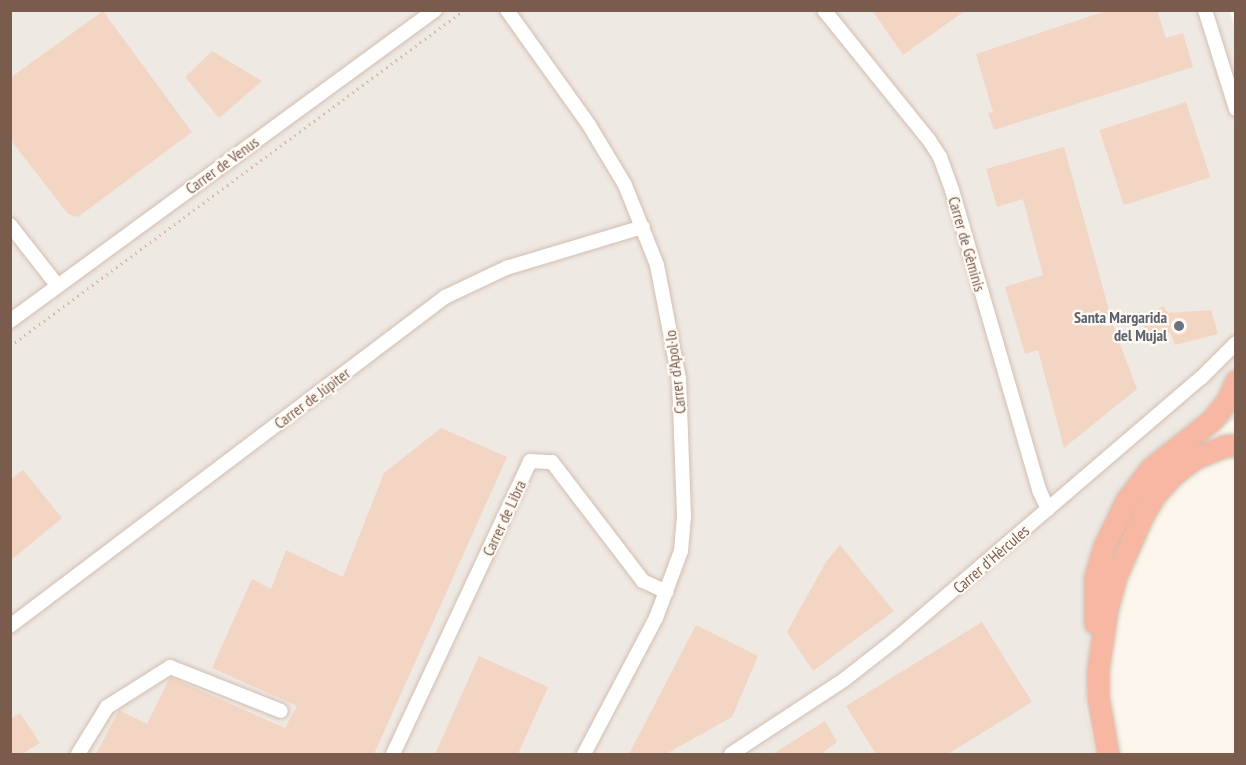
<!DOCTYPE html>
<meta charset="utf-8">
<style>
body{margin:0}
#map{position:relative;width:1246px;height:765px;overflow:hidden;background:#fdf6ec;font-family:"PT Sans Narrow",sans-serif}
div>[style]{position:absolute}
.industrial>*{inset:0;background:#efe9e4}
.building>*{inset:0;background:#f3d5c3;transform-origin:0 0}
.path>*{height:3px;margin-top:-1.5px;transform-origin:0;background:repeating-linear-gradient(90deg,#d9b8a5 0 1.5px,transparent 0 6px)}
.roads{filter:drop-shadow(0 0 2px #d1beb0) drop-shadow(0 0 2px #d1beb0)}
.minor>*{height:14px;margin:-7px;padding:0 7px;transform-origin:7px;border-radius:7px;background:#fff}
.highway>*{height:21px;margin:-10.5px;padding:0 10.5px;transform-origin:10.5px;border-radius:10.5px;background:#f7b7a3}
.dots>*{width:16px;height:16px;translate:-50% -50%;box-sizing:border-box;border:3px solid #fffaf3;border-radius:50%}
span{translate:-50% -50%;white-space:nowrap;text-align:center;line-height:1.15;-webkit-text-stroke:4.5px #fffaf3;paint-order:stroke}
.street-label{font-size:16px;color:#7a5c4d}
.worship-label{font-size:16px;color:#5b616d;font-weight:700}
.right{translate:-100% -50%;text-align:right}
.frame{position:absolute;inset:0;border:12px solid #7a5c4d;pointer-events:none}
</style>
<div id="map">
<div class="industrial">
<div style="clip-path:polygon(10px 11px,1229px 11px,1236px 31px,1235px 419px,1195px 443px,1150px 481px,1124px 528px,1101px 596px,1085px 705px,1095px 754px,11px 754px)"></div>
</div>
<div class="building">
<div style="clip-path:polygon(872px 10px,966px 10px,903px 55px)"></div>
<div style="clip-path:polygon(1109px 10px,1157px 10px,1166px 38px,1183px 33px,1193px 67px,994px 130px,988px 113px,993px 112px,976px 54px)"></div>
<div style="clip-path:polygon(103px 11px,192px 132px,78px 217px,68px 214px,10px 139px,10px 78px)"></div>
<div style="clip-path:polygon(212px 51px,262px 81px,219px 118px,185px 77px)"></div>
<div style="left:1186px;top:102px;width:79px;height:91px;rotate:72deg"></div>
<div style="clip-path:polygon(1064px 147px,1114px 328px,1137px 389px,1064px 448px,1038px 350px,1025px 354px,1005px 287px,1043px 275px,1023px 199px,997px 207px,986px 169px)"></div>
<div style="clip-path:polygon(1163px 306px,1168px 313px,1211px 310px,1218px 334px,1175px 345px,1170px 332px,1152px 342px,1140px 319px)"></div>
<div style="clip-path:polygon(441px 428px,507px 457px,374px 754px,96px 754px,119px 710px,147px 724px,170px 677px,285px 728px,297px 706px,212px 668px,252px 579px,271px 589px,286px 550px,343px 577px,384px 473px)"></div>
<div style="clip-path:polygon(23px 470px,62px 518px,10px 561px,10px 480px)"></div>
<div style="clip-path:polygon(840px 545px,894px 611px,813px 671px,787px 632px,826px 562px)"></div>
<div style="clip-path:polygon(982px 622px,1032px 702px,948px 754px,876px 754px,846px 706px)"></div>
<div style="clip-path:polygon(696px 625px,758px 656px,732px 717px,666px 754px,629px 754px)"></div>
<div style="clip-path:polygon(479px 656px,548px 687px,518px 754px,435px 754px)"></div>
<div style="clip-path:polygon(20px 713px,40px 743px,22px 754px,10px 754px,10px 719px)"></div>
<div style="clip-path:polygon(825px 721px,837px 742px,821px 754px,773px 754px)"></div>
</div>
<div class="path">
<div style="left:10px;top:346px;width:565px;rotate:-36.5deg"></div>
</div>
<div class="roads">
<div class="minor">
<div style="left:507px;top:10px;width:141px;rotate:54.5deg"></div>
<div style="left:589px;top:125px;width:70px;rotate:59deg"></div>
<div style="left:625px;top:185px;width:86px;rotate:68.2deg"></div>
<div style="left:657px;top:265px;width:116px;rotate:79.1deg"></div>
<div style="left:679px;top:379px;width:138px;rotate:87.9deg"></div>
<div style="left:684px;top:517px;width:34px;rotate:95deg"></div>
<div style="left:681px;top:551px;width:72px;rotate:110.5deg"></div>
<div style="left:656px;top:618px;width:154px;rotate:117.9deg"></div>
<div style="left:824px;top:10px;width:167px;rotate:51.1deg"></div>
<div style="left:929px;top:140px;width:20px;rotate:57deg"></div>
<div style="left:940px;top:157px;width:35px;rotate:70deg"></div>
<div style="left:952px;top:190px;width:315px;rotate:73.8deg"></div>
<div style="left:1040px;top:492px;width:19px;rotate:65deg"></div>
<div style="left:1205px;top:10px;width:104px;rotate:72.6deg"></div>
<div style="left:10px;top:225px;width:76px;rotate:51.9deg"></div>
<div style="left:10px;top:321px;width:527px;rotate:-36.2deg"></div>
<div style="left:10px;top:626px;width:545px;rotate:-37.1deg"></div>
<div style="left:445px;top:297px;width:68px;rotate:-25.4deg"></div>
<div style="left:506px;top:268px;width:143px;rotate:-16.7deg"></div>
<div style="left:78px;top:754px;width:55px;rotate:-58.3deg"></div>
<div style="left:107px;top:707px;width:75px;rotate:-32.4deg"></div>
<div style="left:170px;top:667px;width:119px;rotate:21.6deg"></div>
<div style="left:393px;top:754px;width:323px;rotate:-64.9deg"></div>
<div style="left:530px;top:461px;width:22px;rotate:3deg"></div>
<div style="left:552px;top:462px;width:150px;rotate:52.6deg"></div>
<div style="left:643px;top:581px;width:26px;rotate:25deg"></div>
<div style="left:731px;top:754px;width:136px;rotate:-33.3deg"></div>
<div style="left:845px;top:679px;width:65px;rotate:-38.1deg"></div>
<div style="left:896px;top:639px;width:401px;rotate:-40.6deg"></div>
<div style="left:1201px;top:378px;width:49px;rotate:-45deg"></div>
</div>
<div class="highway">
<div style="left:1095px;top:623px;width:45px;rotate:-90deg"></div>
<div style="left:1095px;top:578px;width:32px;rotate:-74deg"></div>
<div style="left:1104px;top:547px;width:51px;rotate:-64.4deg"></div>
<div style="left:1126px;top:501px;width:40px;rotate:-53deg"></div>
<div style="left:1150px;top:469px;width:79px;rotate:-38.3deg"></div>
<div style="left:1212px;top:420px;width:24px;rotate:-52deg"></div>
<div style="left:1227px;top:401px;width:22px;rotate:-66deg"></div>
<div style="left:1108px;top:754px;width:57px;rotate:-100.1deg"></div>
<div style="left:1098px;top:698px;width:29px;rotate:-90deg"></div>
<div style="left:1098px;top:669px;width:61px;rotate:-81.5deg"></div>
<div style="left:1107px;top:609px;width:34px;rotate:-75deg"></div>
<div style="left:1116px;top:576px;width:67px;rotate:-66.1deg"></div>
<div style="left:1143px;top:515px;width:23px;rotate:-59deg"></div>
<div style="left:1155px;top:495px;width:28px;rotate:-48deg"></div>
<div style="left:1174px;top:474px;width:26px;rotate:-37deg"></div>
<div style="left:1195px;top:458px;width:31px;rotate:-22deg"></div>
<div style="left:1224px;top:446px;width:12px;rotate:-5deg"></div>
</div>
</div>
<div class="dots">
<div style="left:1179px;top:326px;background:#6b7280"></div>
</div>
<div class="street-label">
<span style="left:222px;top:165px;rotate:-36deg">Carrer de Venus</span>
<span style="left:967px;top:244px;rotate:74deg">Carrer de Gèminis</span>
<span style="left:675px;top:372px;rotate:-97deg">Carrer d'Apol·lo</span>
<span style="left:312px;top:398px;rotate:-37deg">Carrer de Júpiter</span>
<span style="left:504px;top:518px;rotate:-65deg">Carrer de Libra</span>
<span style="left:991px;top:559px;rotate:-41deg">Carrer d'Hèrcules</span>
</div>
<div class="worship-label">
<span class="right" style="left:1167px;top:326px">Santa Margarida<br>del Mujal</span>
</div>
<div class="frame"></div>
</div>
